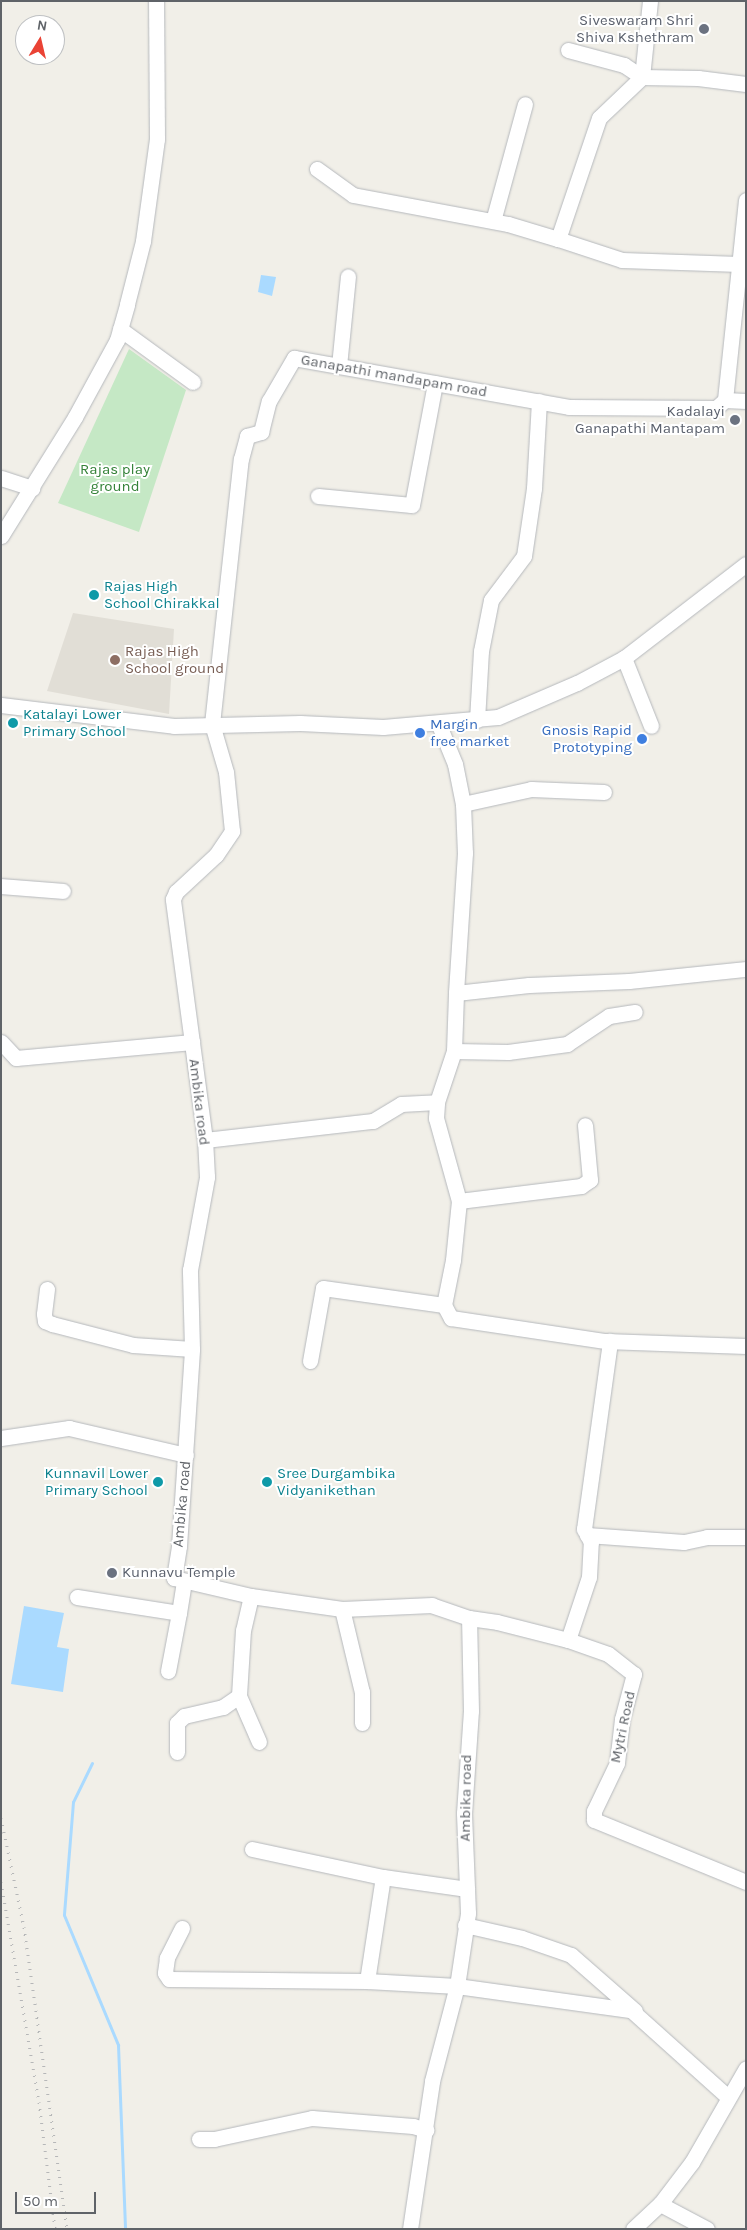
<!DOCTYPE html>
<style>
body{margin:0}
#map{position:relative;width:747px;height:2230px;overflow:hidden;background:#f1efe8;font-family:Karla,sans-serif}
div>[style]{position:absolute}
.education>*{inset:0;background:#e1ded6}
.green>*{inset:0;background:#c5e8c5}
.water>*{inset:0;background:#aadaff}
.stream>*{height:3px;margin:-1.5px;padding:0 1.5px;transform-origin:1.5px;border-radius:1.5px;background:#aadaff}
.roads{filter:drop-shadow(0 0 1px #b5b8bc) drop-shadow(0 0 1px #b5b8bc)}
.minor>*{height:15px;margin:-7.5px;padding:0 7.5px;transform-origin:7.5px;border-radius:7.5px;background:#fff}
.rail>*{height:3px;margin-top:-1.5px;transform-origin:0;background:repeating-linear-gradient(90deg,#b6b7b8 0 1px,transparent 0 7px)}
.dots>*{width:14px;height:14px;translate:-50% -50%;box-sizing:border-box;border:2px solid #fff;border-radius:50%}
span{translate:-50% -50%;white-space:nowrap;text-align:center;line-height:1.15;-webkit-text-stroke:4px #fff;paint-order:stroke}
.worship-label{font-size:15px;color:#5b616d}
.right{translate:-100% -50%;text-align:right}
.left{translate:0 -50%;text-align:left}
.street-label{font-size:15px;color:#5f6368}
.park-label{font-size:15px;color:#348238}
.culture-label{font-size:15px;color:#0d838f}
.education-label{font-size:15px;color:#785e54}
.shop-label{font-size:15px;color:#366cbe}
.frame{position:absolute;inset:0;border:2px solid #5f6368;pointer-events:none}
.north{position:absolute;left:15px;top:15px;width:50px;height:50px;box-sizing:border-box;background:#fff;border:1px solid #bfc1c3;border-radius:50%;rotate:9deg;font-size:14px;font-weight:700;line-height:20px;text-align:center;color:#5f6368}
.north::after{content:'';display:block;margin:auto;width:18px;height:22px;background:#ea4335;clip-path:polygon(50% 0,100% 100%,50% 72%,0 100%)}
.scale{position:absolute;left:15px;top:2192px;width:81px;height:22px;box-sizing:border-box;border:2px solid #5f6368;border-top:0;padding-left:6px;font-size:15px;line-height:18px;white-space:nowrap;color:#5f6368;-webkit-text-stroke:4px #fff;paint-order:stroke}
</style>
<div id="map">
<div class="education">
<div style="clip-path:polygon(73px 613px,174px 629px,169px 714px,47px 691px)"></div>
</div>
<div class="green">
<div style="clip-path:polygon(129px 349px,186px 390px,139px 532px,58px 503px)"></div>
</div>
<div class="water">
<div style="clip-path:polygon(261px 275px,276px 277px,272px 296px,258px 292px)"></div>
<div style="clip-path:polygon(24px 1606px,64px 1613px,57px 1647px,69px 1649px,63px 1692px,11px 1684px)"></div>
</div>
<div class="stream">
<div style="left:92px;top:1763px;width:43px;rotate:116deg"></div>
<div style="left:73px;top:1802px;width:113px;rotate:94.6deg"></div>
<div style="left:64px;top:1915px;width:141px;rotate:67.4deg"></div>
<div style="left:118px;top:2045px;width:184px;rotate:87.8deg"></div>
</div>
<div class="roads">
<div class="minor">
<div style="left:650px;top:1px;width:76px;rotate:96deg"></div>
<div style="left:642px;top:77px;width:56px;rotate:1deg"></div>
<div style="left:698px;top:78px;width:48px;rotate:7.1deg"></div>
<div style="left:568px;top:50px;width:58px;rotate:15deg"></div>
<div style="left:624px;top:65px;width:22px;rotate:34deg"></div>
<div style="left:642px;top:77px;width:59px;rotate:136.4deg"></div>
<div style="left:599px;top:118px;width:128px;rotate:108.7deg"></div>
<div style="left:558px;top:239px;width:67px;rotate:18.2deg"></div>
<div style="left:622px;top:260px;width:117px;rotate:2deg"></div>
<div style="left:317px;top:169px;width:44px;rotate:35.8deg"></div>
<div style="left:353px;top:195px;width:158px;rotate:10.6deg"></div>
<div style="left:508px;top:224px;width:52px;rotate:16.7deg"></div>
<div style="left:746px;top:200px;width:201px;rotate:96deg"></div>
<div style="left:725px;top:400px;width:21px;rotate:3deg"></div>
<div style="left:493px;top:221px;width:121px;rotate:-74.7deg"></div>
<div style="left:120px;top:329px;width:90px;rotate:36deg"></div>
<div style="left:339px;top:366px;width:90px;rotate:-84.3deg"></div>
<div style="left:1px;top:478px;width:33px;rotate:18deg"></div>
<div style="left:318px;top:496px;width:94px;rotate:5.5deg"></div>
<div style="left:412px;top:505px;width:124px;rotate:-79.3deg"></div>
<div style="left:1px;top:536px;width:140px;rotate:-58.1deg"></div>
<div style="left:75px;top:417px;width:88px;rotate:-61.4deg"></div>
<div style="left:117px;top:340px;width:37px;rotate:-74deg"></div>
<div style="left:127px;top:304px;width:65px;rotate:-75.7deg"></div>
<div style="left:143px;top:241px;width:103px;rotate:-82.2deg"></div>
<div style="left:157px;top:139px;width:138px;rotate:-90.4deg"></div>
<div style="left:624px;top:658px;width:73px;rotate:68.3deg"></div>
<div style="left:1px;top:705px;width:174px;rotate:6.9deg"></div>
<div style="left:174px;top:726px;width:126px;rotate:-1.4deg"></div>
<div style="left:300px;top:723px;width:83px;rotate:2.8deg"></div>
<div style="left:383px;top:727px;width:115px;rotate:-5deg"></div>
<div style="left:498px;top:717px;width:86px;rotate:-23.3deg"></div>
<div style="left:577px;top:683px;width:53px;rotate:-28deg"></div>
<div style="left:624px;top:658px;width:154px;rotate:-37.6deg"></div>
<div style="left:477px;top:720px;width:69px;rotate:-86.7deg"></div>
<div style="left:481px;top:651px;width:52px;rotate:-78.9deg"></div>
<div style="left:491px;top:600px;width:55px;rotate:-53.1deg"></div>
<div style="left:524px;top:556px;width:69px;rotate:-81.6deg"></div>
<div style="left:534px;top:488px;width:87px;rotate:-86.7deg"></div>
<div style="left:439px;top:725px;width:42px;rotate:67.7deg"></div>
<div style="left:455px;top:764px;width:41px;rotate:78.7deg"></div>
<div style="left:463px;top:804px;width:49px;rotate:87.7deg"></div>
<div style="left:465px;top:853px;width:140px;rotate:93.7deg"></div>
<div style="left:456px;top:993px;width:73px;rotate:-6.3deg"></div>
<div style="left:529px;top:985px;width:100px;rotate:-2.3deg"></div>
<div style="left:629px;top:981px;width:118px;rotate:-5.9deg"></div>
<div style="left:463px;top:804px;width:70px;rotate:-12.4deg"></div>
<div style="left:531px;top:789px;width:73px;rotate:2.4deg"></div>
<div style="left:1px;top:886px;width:62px;rotate:4.6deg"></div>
<div style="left:1px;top:1042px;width:22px;rotate:47deg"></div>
<div style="left:16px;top:1058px;width:177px;rotate:-5.2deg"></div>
<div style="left:454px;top:1051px;width:54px;rotate:1.1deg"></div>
<div style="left:508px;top:1052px;width:60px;rotate:-7.7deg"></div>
<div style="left:567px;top:1044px;width:50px;rotate:-33.7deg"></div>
<div style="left:609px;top:1016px;width:26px;rotate:-9deg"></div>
<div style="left:205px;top:1140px;width:169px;rotate:-6.5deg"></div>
<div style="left:373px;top:1121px;width:33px;rotate:-31deg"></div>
<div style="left:401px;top:1104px;width:36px;rotate:-3deg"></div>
<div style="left:459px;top:1201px;width:123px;rotate:-7deg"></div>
<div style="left:581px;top:1186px;width:11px;rotate:-34deg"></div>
<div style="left:590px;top:1180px;width:55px;rotate:-95.2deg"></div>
<div style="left:47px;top:1289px;width:25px;rotate:97deg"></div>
<div style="left:44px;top:1314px;width:7px;rotate:82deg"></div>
<div style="left:45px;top:1321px;width:8px;rotate:23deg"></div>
<div style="left:52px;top:1324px;width:84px;rotate:14.5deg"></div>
<div style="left:133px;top:1345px;width:59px;rotate:3.9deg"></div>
<div style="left:444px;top:1305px;width:46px;rotate:-78.7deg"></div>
<div style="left:453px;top:1260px;width:59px;rotate:-84.2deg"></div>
<div style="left:459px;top:1201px;width:86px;rotate:-105.5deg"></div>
<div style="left:436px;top:1118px;width:16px;rotate:-86deg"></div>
<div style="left:437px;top:1102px;width:54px;rotate:-71.6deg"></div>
<div style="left:454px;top:1051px;width:58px;rotate:-88deg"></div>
<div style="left:310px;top:1361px;width:74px;rotate:-79.9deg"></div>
<div style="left:323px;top:1288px;width:122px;rotate:8deg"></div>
<div style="left:444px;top:1305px;width:15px;rotate:62deg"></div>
<div style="left:451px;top:1318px;width:156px;rotate:8.5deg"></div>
<div style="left:605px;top:1341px;width:141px;rotate:2deg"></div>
<div style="left:1px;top:1438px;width:69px;rotate:-8.4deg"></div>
<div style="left:69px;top:1428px;width:120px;rotate:13deg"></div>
<div style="left:587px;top:1535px;width:97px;rotate:4.1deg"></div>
<div style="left:684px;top:1542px;width:24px;rotate:-12deg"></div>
<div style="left:707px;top:1537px;width:39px"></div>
<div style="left:251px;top:1596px;width:35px;rotate:103deg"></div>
<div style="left:243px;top:1630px;width:66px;rotate:93.5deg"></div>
<div style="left:239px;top:1696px;width:50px;rotate:66.5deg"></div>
<div style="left:77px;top:1597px;width:103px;rotate:8.9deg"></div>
<div style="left:179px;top:1613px;width:32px;rotate:-81deg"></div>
<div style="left:342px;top:1609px;width:85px;rotate:76.5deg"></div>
<div style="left:362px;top:1692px;width:31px;rotate:90deg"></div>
<div style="left:469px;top:1618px;width:28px;rotate:8deg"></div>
<div style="left:497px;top:1622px;width:73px;rotate:14.2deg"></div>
<div style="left:568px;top:1640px;width:42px;rotate:19.3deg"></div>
<div style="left:608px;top:1654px;width:33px;rotate:38deg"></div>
<div style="left:634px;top:1674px;width:47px;rotate:104.9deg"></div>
<div style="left:622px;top:1719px;width:44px;rotate:96.5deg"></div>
<div style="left:617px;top:1763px;width:53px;rotate:115.6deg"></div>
<div style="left:594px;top:1811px;width:9px;rotate:90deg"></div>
<div style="left:594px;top:1820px;width:164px;rotate:22.2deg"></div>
<div style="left:568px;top:1640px;width:66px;rotate:-71.6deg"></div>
<div style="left:589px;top:1577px;width:35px;rotate:-87deg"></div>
<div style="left:591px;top:1542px;width:15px;rotate:-118deg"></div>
<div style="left:584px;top:1529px;width:190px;rotate:-82.1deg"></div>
<div style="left:168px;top:1671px;width:59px;rotate:-79.3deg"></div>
<div style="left:177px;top:1752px;width:29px;rotate:-90deg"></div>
<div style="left:177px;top:1723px;width:10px;rotate:-45deg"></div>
<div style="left:184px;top:1716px;width:40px;rotate:-13deg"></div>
<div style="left:223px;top:1707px;width:19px;rotate:-35deg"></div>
<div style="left:252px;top:1849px;width:134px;rotate:12.1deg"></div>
<div style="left:383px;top:1877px;width:85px;rotate:8.1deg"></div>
<div style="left:465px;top:1925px;width:58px;rotate:12.8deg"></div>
<div style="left:522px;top:1938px;width:52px;rotate:19.1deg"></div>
<div style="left:571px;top:1955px;width:85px;rotate:41.2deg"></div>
<div style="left:182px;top:1928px;width:34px;rotate:117deg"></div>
<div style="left:167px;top:1958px;width:15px;rotate:98deg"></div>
<div style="left:165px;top:1973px;width:7px;rotate:56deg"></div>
<div style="left:169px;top:1979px;width:198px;rotate:0.6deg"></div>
<div style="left:367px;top:1981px;width:90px;rotate:3.2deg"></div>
<div style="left:457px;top:1986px;width:176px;rotate:7.9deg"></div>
<div style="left:631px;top:2010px;width:130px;rotate:41.9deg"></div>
<div style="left:367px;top:1981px;width:105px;rotate:-81.3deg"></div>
<div style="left:199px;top:2139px;width:15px"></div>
<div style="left:214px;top:2139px;width:100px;rotate:-12.1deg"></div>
<div style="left:312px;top:2118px;width:101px;rotate:4.5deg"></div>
<div style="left:413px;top:2126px;width:14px;rotate:17deg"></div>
<div style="left:660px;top:2204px;width:53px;rotate:28deg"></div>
<div style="left:410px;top:2229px;width:150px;rotate:-81.5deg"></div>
<div style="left:432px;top:2081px;width:98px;rotate:-75.3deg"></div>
<div style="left:457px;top:1986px;width:74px;rotate:-81.4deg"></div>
<div style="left:468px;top:1913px;width:100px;rotate:-92.3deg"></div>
<div style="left:464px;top:1813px;width:102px;rotate:-86.1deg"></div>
<div style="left:471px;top:1711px;width:93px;rotate:-91.2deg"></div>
<div style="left:469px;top:1618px;width:39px;rotate:-161deg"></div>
<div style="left:432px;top:1605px;width:90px;rotate:177.5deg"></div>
<div style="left:342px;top:1609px;width:92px;rotate:-171.9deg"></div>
<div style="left:251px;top:1596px;width:79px;rotate:-166.8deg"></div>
<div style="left:174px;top:1578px;width:32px;rotate:-81deg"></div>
<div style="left:179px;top:1546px;width:197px;rotate:-86.2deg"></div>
<div style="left:192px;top:1349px;width:79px;rotate:-91.5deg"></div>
<div style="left:190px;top:1270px;width:95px;rotate:-79.6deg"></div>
<div style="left:207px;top:1177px;width:37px;rotate:-93deg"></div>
<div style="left:205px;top:1140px;width:243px;rotate:-97.6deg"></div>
<div style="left:173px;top:899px;width:8px;rotate:-67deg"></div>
<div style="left:176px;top:892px;width:54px;rotate:-42.8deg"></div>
<div style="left:216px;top:855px;width:29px;rotate:-56deg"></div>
<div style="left:232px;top:831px;width:59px;rotate:-95.8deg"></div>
<div style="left:226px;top:772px;width:50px;rotate:-106.3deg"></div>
<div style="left:212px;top:724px;width:267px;rotate:-83.8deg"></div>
<div style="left:241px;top:459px;width:24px;rotate:-75deg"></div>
<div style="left:247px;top:436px;width:15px;rotate:-16deg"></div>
<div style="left:261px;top:432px;width:32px;rotate:-76deg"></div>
<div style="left:269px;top:401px;width:50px;rotate:-59.8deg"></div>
<div style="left:294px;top:358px;width:279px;rotate:10.1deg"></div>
<div style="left:569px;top:407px;width:147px;rotate:0.4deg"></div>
<div style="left:716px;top:408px;width:12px;rotate:-42deg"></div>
<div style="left:633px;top:2229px;width:37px;rotate:-43deg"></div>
<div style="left:660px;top:2204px;width:53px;rotate:-52.7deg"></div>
<div style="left:692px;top:2162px;width:108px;rotate:-60.1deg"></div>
</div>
</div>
<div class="rail">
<div style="left:1px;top:1818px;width:111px;rotate:78.1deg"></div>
<div style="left:24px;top:1927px;width:305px;rotate:81.9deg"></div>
<div style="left:1px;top:1882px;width:223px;rotate:80.2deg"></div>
<div style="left:39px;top:2102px;width:128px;rotate:82.8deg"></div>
</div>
<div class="dots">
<div style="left:704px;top:29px;background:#6b7280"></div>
<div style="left:735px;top:420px;background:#6b7280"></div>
<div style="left:94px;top:595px;background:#0f9aa8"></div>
<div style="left:115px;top:660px;background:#8d6e63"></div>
<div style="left:13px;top:723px;background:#0f9aa8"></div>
<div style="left:420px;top:733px;background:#3f7fe0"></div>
<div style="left:642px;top:739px;background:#3f7fe0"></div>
<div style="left:158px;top:1482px;background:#0f9aa8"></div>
<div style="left:267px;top:1482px;background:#0f9aa8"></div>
<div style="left:112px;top:1573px;background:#6b7280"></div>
</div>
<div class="worship-label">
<span class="right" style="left:694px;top:29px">Siveswaram Shri<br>Shiva Kshethram</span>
<span class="right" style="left:725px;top:420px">Kadalayi<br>Ganapathi Mantapam</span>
<span class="left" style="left:122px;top:1573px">Kunnavu Temple</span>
</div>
<div class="street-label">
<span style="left:394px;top:376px;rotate:10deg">Ganapathi mandapam road</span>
<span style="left:199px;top:1102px;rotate:83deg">Ambika road</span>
<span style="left:182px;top:1504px;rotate:-85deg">Ambika road</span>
<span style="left:623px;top:1727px;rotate:-78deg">Mytri Road</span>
<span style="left:466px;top:1798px;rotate:-89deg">Ambika road</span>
</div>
<div class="park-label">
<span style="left:115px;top:478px">Rajas play<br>ground</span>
</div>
<div class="culture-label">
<span class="left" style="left:104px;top:595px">Rajas High<br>School Chirakkal</span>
<span class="left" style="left:23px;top:723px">Katalayi Lower<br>Primary School</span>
<span class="right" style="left:148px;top:1482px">Kunnavil Lower<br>Primary School</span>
<span class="left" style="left:277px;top:1482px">Sree Durgambika<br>Vidyanikethan</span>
</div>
<div class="education-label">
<span class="left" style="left:125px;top:660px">Rajas High<br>School ground</span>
</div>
<div class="shop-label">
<span class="left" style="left:430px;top:733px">Margin<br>free market</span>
<span class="right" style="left:632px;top:739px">Gnosis Rapid<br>Prototyping</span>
</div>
<div class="frame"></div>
<div class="north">N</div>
<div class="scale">50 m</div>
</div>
